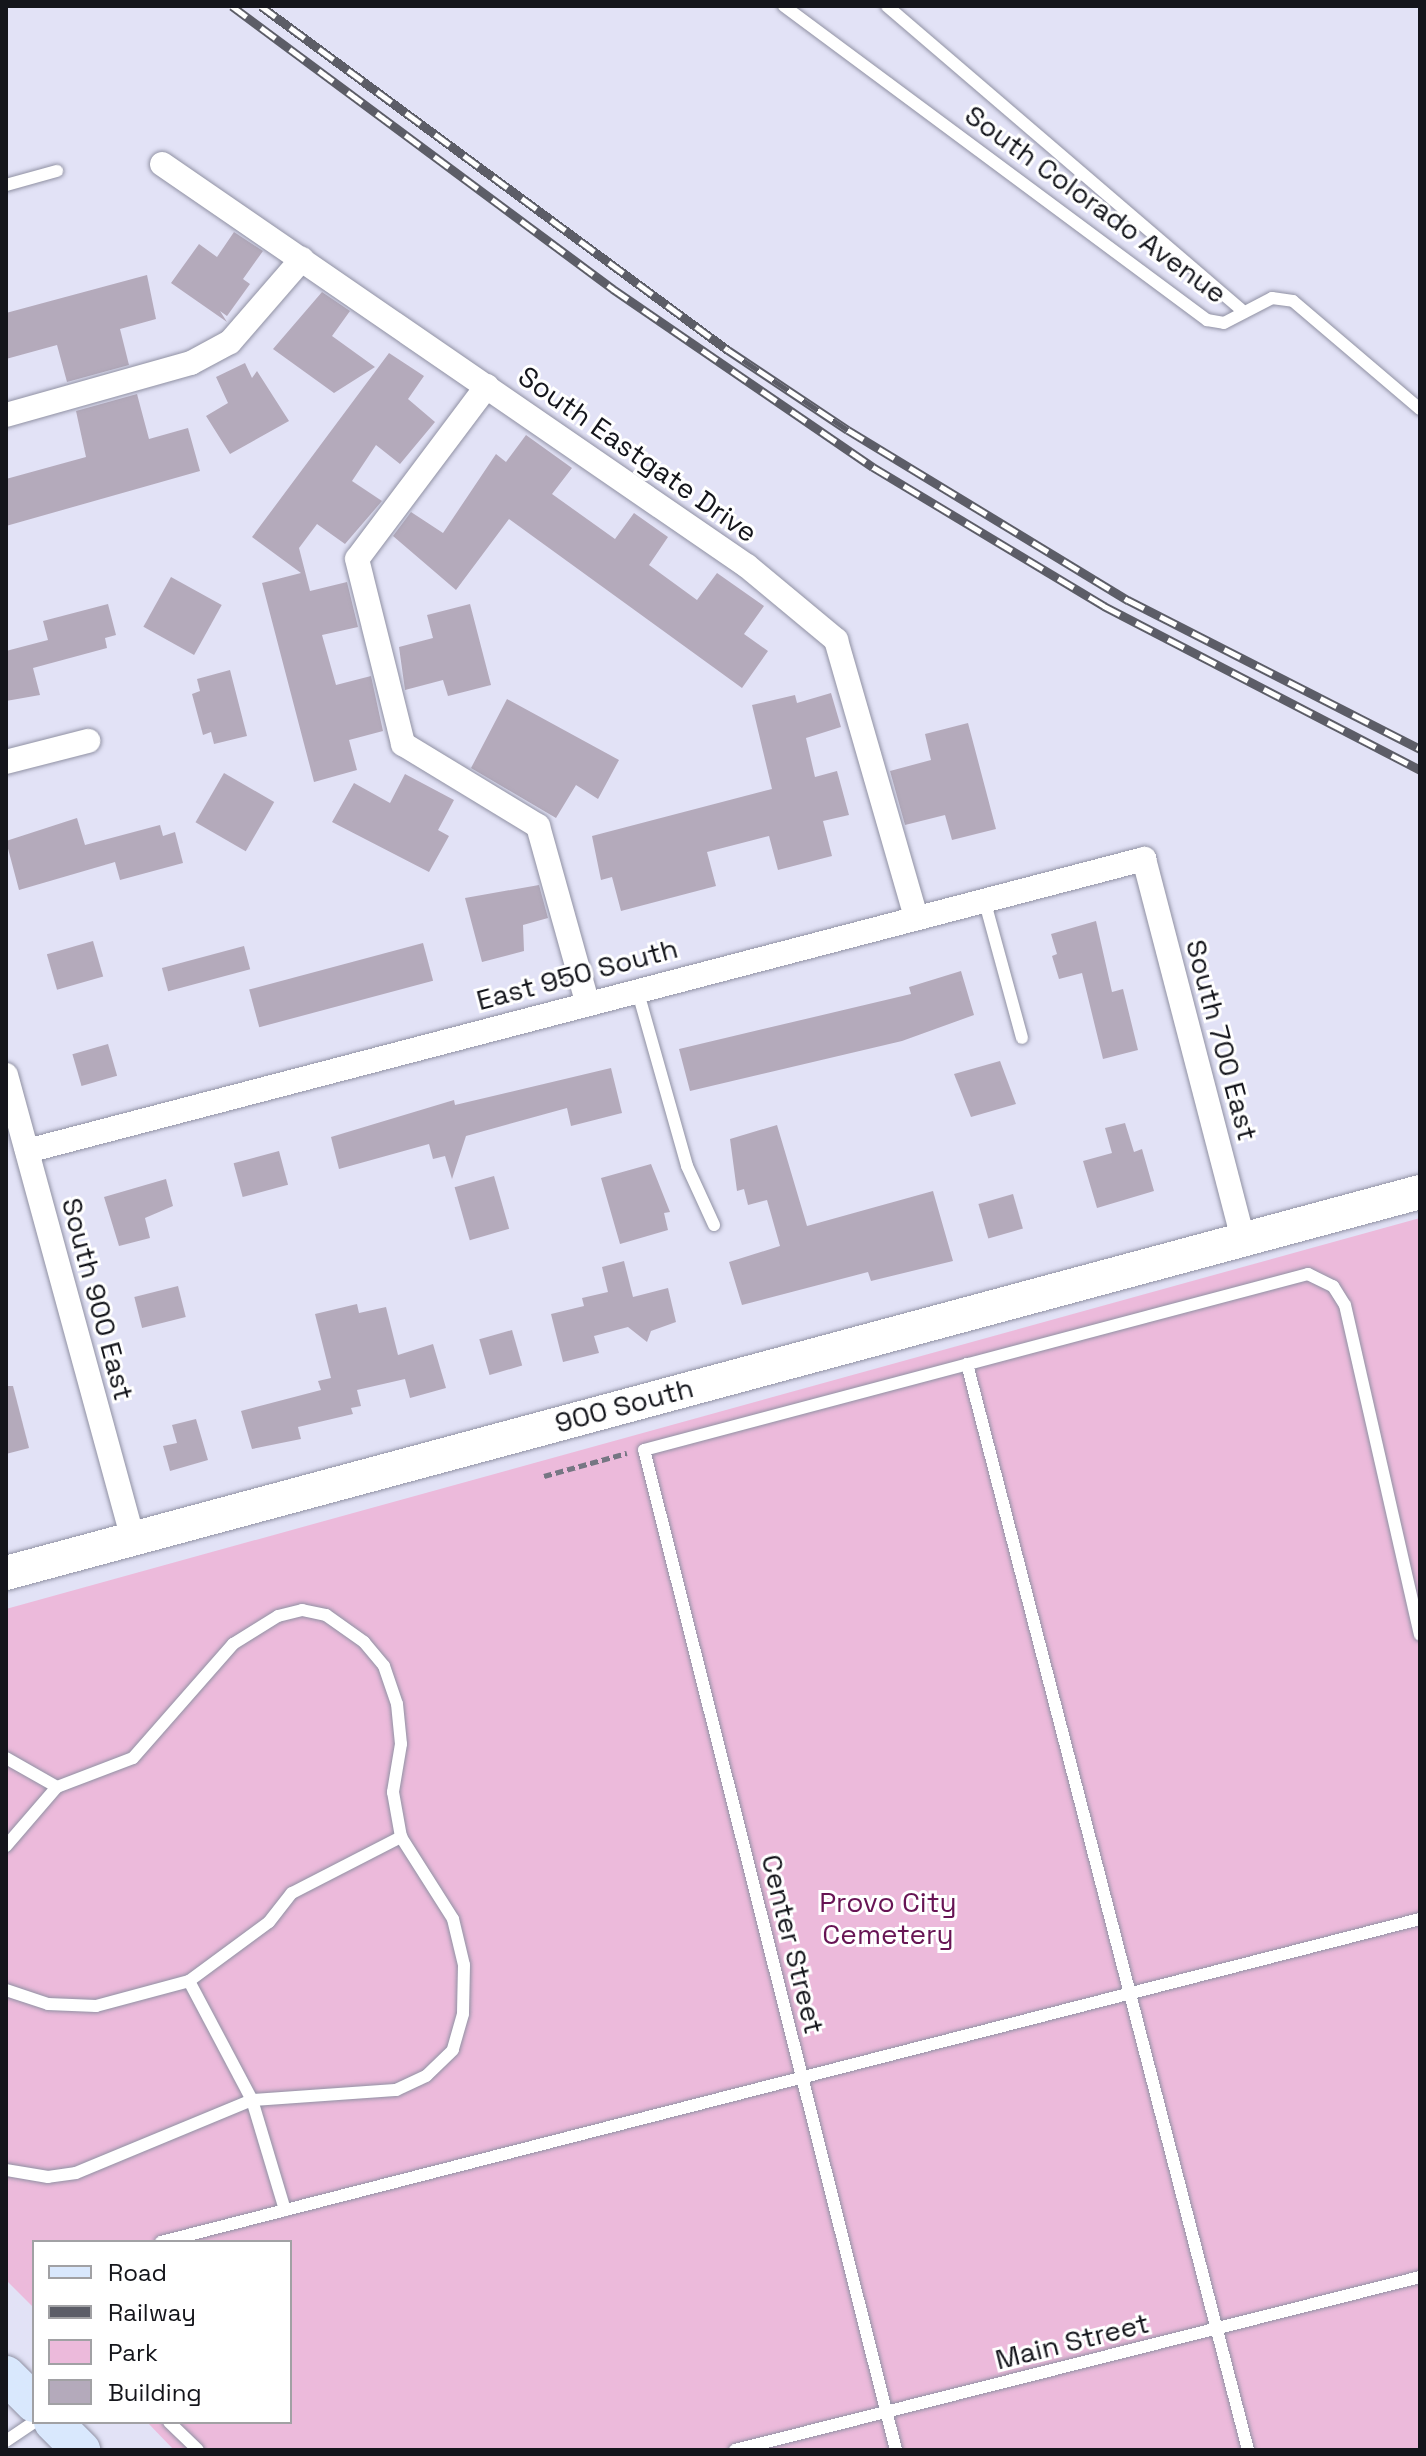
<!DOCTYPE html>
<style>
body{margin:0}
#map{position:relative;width:1426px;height:2456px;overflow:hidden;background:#e2e2f6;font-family:"Space Grotesk",sans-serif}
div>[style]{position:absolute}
.green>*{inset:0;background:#ecbadb}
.building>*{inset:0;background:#b4aabb;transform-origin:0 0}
.path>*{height:5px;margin-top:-2.5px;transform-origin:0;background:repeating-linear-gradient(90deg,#767683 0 8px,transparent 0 12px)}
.roads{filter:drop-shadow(0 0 2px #9091a3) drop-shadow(0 0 2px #9091a3)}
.lane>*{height:12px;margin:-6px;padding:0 6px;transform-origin:6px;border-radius:6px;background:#fff}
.street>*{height:24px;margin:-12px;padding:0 12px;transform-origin:12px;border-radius:12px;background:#fff}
.secondary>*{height:34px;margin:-17px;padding:0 17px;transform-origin:17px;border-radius:17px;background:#fff}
.primary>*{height:38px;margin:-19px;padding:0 19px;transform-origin:19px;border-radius:19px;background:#d9e8fd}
.rail>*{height:9px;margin-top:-4.5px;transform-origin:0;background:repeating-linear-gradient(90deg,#fff 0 18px,#5c5d67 0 36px);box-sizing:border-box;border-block:2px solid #5c5d67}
span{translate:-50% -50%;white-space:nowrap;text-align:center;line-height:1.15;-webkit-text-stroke:6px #fff;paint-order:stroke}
.street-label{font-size:28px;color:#14151b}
.park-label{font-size:28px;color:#671454}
.frame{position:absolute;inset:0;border:8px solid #14151b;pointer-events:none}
.legend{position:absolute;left:32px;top:2240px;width:260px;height:184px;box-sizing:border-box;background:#fff;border:2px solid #a1a1a4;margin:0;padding:10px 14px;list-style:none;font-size:24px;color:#14151b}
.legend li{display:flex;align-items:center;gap:16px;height:40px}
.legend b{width:40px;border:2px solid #a1a1a4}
</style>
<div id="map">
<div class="green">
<div style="clip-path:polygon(1420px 1218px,1420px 2450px,174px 2450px,147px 2422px,290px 2422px,290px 2242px,34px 2242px,34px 2308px,6px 2280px,6px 1609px)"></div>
</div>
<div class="building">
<div style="clip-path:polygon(234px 232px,263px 251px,243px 279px,250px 284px,227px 316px,220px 311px,227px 322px,171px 283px,199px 244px,217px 257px)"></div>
<div style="clip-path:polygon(147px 275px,156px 319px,120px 329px,129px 365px,67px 382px,57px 345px,6px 359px,6px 313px)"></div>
<div style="clip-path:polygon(322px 292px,350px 311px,332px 336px,375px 367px,334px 393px,273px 349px)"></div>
<div style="clip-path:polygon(389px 353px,424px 376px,408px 399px,435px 422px,400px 464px,376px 445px,352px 481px,382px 501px,345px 544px,317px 524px,299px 548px,310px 591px,347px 582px,358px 627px,322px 635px,336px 685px,371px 676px,383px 731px,349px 740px,357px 770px,314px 782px,262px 583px,301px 573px,252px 537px)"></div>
<div style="clip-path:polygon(245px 363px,252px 378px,257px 371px,289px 421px,230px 454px,206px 416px,228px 403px,216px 377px)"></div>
<div style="clip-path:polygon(137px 394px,149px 439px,188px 428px,200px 471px,6px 526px,6px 479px,86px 457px,76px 411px)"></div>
<div style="clip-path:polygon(526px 435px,572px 468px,552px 494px,615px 539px,634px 513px,668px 537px,649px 565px,697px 600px,717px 573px,764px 606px,744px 634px,768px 651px,742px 688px,509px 519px,456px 590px,393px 536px,411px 512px,443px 533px,496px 454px,506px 462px)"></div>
<div style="left:171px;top:577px;width:58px;height:57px;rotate:29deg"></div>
<div style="clip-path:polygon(108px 604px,116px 635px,105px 638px,107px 648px,33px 668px,40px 695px,6px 701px,6px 651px,48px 640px,43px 621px)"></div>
<div style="clip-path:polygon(470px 604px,491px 685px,448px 696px,443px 680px,405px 690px,399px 647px,433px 638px,427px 615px)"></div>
<div style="clip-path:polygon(230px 670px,247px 736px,214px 744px,211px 732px,203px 735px,192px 694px,200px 691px,197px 679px)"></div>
<div style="clip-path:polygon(831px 693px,841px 727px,806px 738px,815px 777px,837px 771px,849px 815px,823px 821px,832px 856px,778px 870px,769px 836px,707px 852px,716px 886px,621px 911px,612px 877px,601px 880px,592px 836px,772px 789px,752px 705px,795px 695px,797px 703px)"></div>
<div style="clip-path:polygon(507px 699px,619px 760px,598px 799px,576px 785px,556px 818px,471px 768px)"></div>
<div style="clip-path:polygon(968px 723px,996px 829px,952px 840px,945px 815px,905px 825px,890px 771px,931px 760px,925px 734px)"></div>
<div style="left:224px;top:773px;width:58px;height:57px;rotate:30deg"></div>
<div style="clip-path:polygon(405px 774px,454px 800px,438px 830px,449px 836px,429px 872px,332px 822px,354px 783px,390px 803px)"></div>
<div style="clip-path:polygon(77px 818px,85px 845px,160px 825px,163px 836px,175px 832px,183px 863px,120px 880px,115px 862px,19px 890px,6px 841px)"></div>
<div style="clip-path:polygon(539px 885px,548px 918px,523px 925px,524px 951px,482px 962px,465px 898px)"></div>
<div style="clip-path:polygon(1096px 921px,1112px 992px,1123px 989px,1138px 1050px,1103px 1059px,1082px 973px,1059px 979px,1052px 956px,1057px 954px,1051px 934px)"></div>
<div style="left:93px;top:941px;width:37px;height:48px;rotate:74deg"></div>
<div style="left:423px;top:943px;width:39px;height:180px;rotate:75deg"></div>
<div style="left:244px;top:946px;width:24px;height:85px;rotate:75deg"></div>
<div style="clip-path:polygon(961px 971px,974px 1015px,902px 1041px,690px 1091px,679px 1049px,911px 994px,909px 987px)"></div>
<div style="left:108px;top:1044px;width:33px;height:37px;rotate:74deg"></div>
<div style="clip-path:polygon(1000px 1061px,1016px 1104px,971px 1117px,954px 1074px)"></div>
<div style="clip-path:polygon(611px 1068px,622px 1113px,571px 1126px,567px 1108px,466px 1136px,452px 1179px,445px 1156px,433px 1159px,429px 1144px,339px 1169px,331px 1137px,454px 1100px,455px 1105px)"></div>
<div style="clip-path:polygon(1125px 1123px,1134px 1152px,1142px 1149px,1154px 1191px,1097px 1208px,1083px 1161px,1112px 1153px,1105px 1128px)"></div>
<div style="clip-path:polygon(777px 1125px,807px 1226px,933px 1191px,953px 1261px,871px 1281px,868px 1272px,742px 1305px,729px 1262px,780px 1246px,767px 1200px,748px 1205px,744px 1189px,737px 1191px,730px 1139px)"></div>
<div style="left:279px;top:1151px;width:35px;height:47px;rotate:75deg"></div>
<div style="clip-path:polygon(651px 1164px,670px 1212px,664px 1213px,668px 1230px,620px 1244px,601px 1178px)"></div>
<div style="left:494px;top:1176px;width:55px;height:41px;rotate:74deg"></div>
<div style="clip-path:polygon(166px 1179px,173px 1206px,145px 1218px,150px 1238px,119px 1246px,104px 1197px)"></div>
<div style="left:1013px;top:1194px;width:36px;height:36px;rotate:74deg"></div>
<div style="clip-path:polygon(624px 1261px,633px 1297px,668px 1288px,676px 1322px,651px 1331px,647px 1342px,628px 1327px,594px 1336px,599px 1353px,563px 1362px,551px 1314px,584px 1306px,582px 1298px,608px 1292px,602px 1267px)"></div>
<div style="left:178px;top:1286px;width:32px;height:45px;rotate:76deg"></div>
<div style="clip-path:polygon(357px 1304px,359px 1313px,386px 1307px,398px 1355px,433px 1344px,446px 1388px,410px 1398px,405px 1379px,357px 1390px,361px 1406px,351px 1408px,353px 1414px,298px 1427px,301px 1439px,252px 1449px,241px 1411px,321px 1390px,318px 1381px,331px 1378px,315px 1314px)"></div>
<div style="left:512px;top:1330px;width:37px;height:34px;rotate:74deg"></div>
<div style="clip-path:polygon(6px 1386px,13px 1386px,29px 1448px,6px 1454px)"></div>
<div style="clip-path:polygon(196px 1419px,208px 1460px,170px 1471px,163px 1446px,177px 1443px,172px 1425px)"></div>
</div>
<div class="path">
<div style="left:544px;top:1476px;width:86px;rotate:-15.5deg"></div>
</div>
<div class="roads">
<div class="lane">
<div style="left:784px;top:6px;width:527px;rotate:36.59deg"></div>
<div style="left:1207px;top:320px;width:17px;rotate:10deg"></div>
<div style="left:1224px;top:323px;width:54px;rotate:-27.5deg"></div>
<div style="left:1272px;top:298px;width:21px;rotate:8deg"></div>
<div style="left:1293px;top:301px;width:167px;rotate:40.4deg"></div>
<div style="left:887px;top:6px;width:470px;rotate:40.6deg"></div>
<div style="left:6px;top:185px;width:53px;rotate:-15.4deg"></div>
<div style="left:984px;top:899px;width:144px;rotate:74.7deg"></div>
<div style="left:637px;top:989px;width:184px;rotate:74.2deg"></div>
<div style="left:687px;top:1166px;width:65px;rotate:65.4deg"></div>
<div style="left:967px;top:1364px;width:1122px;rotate:75.49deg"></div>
<div style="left:6px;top:1758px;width:59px;rotate:29.6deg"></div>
<div style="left:6px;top:1846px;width:78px;rotate:-49.2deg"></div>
<div style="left:57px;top:1787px;width:81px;rotate:-20.9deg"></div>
<div style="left:133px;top:1758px;width:152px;rotate:-48.7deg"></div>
<div style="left:233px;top:1644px;width:53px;rotate:-31.9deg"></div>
<div style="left:278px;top:1616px;width:25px;rotate:-14deg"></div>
<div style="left:302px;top:1610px;width:25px;rotate:12deg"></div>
<div style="left:326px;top:1615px;width:47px;rotate:35.4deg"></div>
<div style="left:364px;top:1642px;width:31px;rotate:50deg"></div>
<div style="left:384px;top:1666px;width:40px;rotate:71.1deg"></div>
<div style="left:397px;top:1704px;width:40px;rotate:84.3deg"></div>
<div style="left:401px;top:1744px;width:49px;rotate:99.5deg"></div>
<div style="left:393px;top:1792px;width:46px;rotate:79.9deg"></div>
<div style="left:401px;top:1837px;width:97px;rotate:57.6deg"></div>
<div style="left:453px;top:1919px;width:47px;rotate:76.6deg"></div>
<div style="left:464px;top:1965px;width:49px;rotate:91.2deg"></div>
<div style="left:463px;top:2014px;width:37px;rotate:106deg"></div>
<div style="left:453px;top:2050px;width:37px;rotate:136deg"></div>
<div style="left:426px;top:2076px;width:33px;rotate:155deg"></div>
<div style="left:396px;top:2090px;width:144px;rotate:176deg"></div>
<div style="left:252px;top:2100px;width:191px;rotate:157.5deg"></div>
<div style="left:76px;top:2173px;width:28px;rotate:172deg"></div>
<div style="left:48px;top:2177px;width:43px;rotate:-170.5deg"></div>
<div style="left:189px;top:1981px;width:135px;rotate:62.1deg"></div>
<div style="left:252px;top:2100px;width:115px;rotate:73.3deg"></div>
<div style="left:6px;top:1990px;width:44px;rotate:18.4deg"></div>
<div style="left:48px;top:2004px;width:48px;rotate:2.4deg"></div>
<div style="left:96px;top:2006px;width:96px;rotate:-15deg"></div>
<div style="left:189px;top:1981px;width:99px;rotate:-36.4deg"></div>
<div style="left:269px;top:1922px;width:37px;rotate:-52deg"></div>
<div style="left:292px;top:1893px;width:123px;rotate:-27.2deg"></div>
<div style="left:161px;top:2242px;width:1300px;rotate:-14.39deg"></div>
<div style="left:169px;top:2422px;width:40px;rotate:44deg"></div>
<div style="left:6px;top:2441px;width:34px;rotate:-34deg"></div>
<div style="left:735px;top:2450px;width:707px;rotate:-14.17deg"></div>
<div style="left:896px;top:2450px;width:1031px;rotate:-104.14deg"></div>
<div style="left:644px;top:1450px;width:687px;rotate:-14.85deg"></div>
<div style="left:1308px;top:1274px;width:28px;rotate:26deg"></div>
<div style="left:1333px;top:1286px;width:22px;rotate:58deg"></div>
<div style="left:1345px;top:1305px;width:338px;rotate:77.2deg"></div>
</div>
<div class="street">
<div style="left:162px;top:164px;width:710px;rotate:34.5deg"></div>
<div style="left:747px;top:566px;width:116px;rotate:39.7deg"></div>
<div style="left:836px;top:640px;width:288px;rotate:73.9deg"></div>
<div style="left:487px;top:386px;width:216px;rotate:126.9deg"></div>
<div style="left:357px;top:559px;width:191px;rotate:76deg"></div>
<div style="left:403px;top:744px;width:158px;rotate:31.3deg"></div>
<div style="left:538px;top:826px;width:183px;rotate:74.4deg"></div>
<div style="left:6px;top:415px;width:192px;rotate:-15.7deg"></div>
<div style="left:191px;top:363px;width:44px;rotate:-28.3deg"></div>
<div style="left:230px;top:342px;width:110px;rotate:-49.1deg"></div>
<div style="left:6px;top:762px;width:85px;rotate:-14.4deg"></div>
<div style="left:6px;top:1075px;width:481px;rotate:74.7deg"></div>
<div style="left:27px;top:1151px;width:1155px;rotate:-14.65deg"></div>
<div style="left:1144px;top:859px;width:389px;rotate:75.4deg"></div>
</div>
<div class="secondary">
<div style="left:6px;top:1573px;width:1464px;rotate:-15.08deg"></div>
</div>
<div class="primary">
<div style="left:6px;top:2375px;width:40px;rotate:45deg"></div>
<div style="left:53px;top:2422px;width:40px;rotate:45deg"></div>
</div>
</div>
<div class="rail">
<div style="left:232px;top:6px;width:475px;rotate:36.6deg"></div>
<div style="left:613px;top:289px;width:315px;rotate:34.4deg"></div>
<div style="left:873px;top:467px;width:270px;rotate:31deg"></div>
<div style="left:1104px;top:606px;width:356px;rotate:27.4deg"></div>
<div style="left:261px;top:6px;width:580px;rotate:36.38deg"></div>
<div style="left:728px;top:350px;width:144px;rotate:33.7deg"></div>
<div style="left:848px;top:430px;width:328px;rotate:31.3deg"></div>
<div style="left:1128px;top:600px;width:328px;rotate:27deg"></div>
</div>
<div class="street-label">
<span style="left:1096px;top:204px;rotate:36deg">South Colorado Avenue</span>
<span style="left:638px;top:454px;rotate:35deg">South Eastgate Drive</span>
<span style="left:577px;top:974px;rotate:-15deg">East 950 South</span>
<span style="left:1222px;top:1040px;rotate:75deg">South 700 East</span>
<span style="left:98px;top:1299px;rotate:75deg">South 900 East</span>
<span style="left:624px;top:1405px;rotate:-15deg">900 South</span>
<span style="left:793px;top:1944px;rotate:76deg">Center Street</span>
<span style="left:1072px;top:2341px;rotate:-14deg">Main Street</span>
</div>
<div class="park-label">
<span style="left:888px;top:1918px">Provo City<br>Cemetery</span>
</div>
<div class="frame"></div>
<ul class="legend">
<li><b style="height:10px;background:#d9e8fd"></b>Road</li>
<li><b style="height:10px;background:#5c5d67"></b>Railway</li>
<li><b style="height:22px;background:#ecbadb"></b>Park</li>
<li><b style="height:22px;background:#b4aabb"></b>Building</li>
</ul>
</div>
